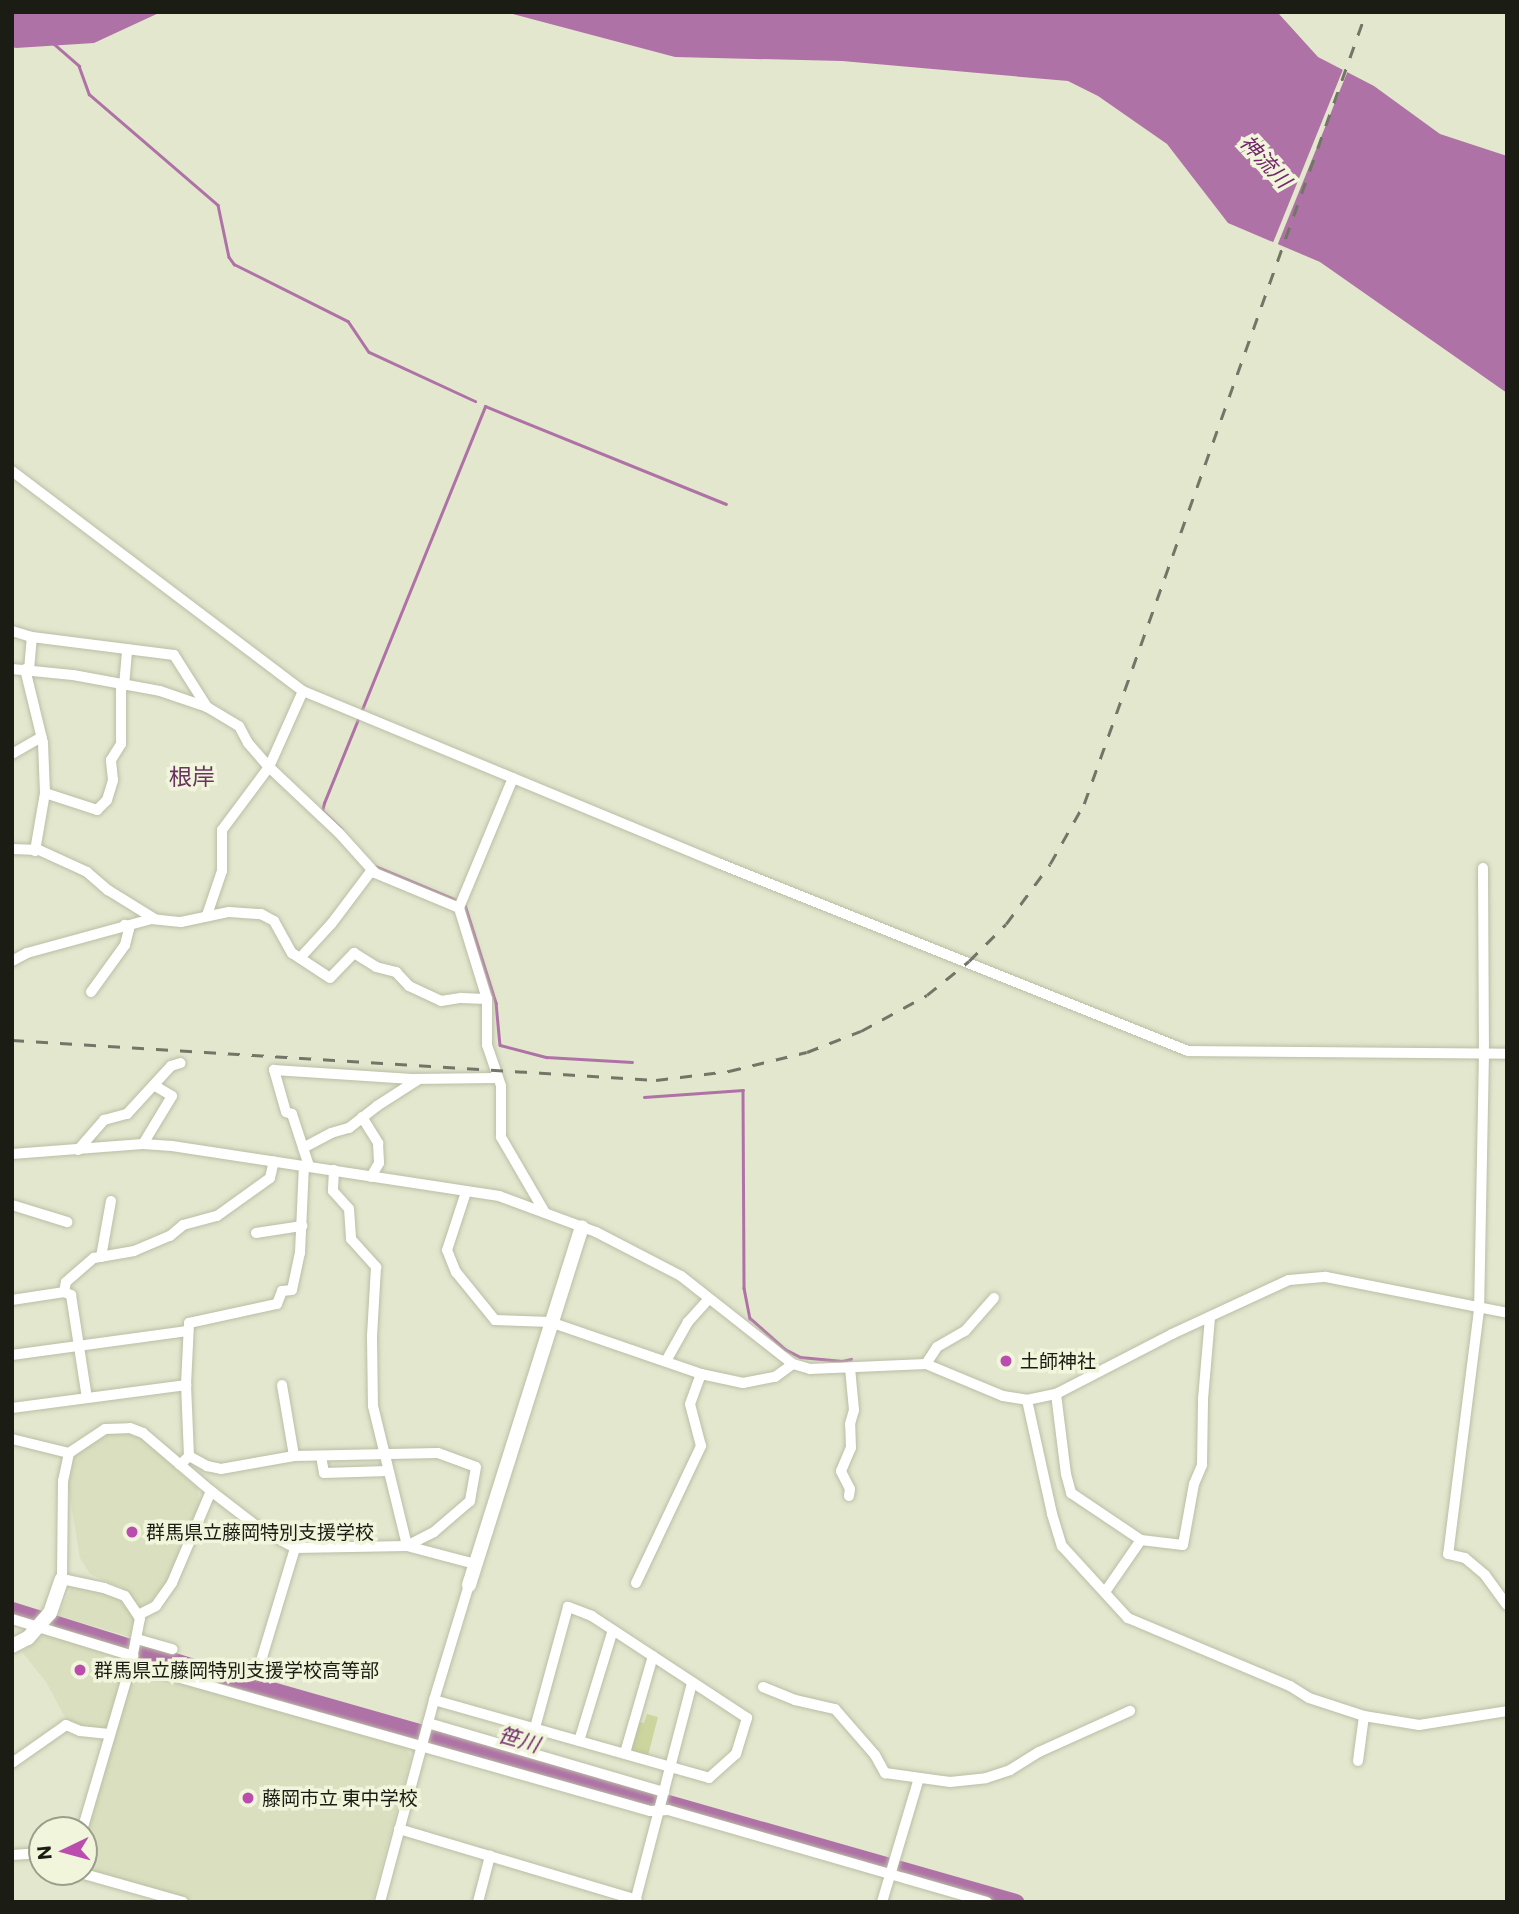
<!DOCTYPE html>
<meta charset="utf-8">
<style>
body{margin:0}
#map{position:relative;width:1519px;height:1914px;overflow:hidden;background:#e3e7ce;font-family:Commissioner,"Noto Sans JP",sans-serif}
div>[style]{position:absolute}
.built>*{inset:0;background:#dae0bf}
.green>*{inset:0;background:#ccd59d}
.water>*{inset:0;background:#af72a6}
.pier>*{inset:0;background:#e3e7ce;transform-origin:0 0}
.stream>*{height:2.5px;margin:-1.25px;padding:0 1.25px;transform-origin:1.25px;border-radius:1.25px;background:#af72a6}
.river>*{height:16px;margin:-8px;padding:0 8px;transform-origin:8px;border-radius:8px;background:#af72a6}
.roads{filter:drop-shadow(0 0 2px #babea5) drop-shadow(0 0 2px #babea5)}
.street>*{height:10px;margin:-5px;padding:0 5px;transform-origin:5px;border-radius:5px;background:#fff}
.secondary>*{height:14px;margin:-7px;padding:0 7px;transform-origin:7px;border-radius:7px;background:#fff}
.rail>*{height:2.5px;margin-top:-1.25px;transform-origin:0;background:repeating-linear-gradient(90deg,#737666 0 12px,transparent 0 24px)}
.dots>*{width:19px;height:19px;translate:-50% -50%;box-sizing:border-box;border:4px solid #f0f5db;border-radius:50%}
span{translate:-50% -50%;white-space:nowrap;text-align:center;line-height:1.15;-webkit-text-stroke:7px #f0f5db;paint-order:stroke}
.poi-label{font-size:19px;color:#1b1c13}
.left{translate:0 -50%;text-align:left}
.water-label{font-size:21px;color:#722869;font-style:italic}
.quarter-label{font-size:23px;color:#693462}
.frame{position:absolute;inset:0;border:14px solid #1b1c13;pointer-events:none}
.north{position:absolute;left:28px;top:1816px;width:70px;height:70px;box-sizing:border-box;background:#f0f5db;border:2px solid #9b9e8b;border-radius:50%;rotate:265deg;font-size:19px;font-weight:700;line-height:28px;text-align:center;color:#1b1c13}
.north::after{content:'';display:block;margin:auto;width:24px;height:32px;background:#ba4dad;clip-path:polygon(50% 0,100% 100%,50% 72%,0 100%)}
</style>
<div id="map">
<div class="built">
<div style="clip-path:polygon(106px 1431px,138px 1436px,198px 1489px,199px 1505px,169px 1580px,145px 1607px,139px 1607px,123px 1588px,90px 1574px,80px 1558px,68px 1486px,75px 1450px)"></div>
<div style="clip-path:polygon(72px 1586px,105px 1591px,129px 1606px,136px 1622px,134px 1638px,58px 1616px)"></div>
<div style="clip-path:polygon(45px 1633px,127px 1657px,106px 1729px,80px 1726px,67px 1721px,46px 1682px,22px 1652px)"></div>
<div style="clip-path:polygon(139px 1670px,405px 1747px,411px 1757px,372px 1902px,196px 1902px,84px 1871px,84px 1839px,132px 1672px)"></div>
</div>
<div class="green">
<div style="clip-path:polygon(647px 1714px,658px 1717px,648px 1756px,633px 1752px,631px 1745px,638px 1722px,644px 1723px)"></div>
</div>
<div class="water">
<div style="clip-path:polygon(12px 12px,161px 12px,94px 43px,16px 48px,12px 47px)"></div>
<div style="clip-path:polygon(505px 12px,1279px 14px,1318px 57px,1374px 86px,1440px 134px,1507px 156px,1507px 393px,1320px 262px,1228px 223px,1167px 144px,1098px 96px,1068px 81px,842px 61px,675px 57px)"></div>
</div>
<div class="pier">
<div style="left:1344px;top:67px;width:5px;height:193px;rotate:22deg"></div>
</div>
<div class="stream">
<div style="left:53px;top:43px;width:35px;rotate:41deg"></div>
<div style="left:79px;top:66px;width:30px;rotate:70deg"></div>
<div style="left:89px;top:94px;width:170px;rotate:40.7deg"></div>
<div style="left:218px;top:205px;width:53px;rotate:78.1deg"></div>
<div style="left:229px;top:257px;width:9px;rotate:54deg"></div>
<div style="left:234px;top:264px;width:127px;rotate:26.6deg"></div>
<div style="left:348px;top:321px;width:37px;rotate:56deg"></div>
<div style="left:369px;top:352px;width:117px;rotate:24.8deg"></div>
<div style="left:342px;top:830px;width:28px;rotate:-136deg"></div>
<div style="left:322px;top:811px;width:8px;rotate:-76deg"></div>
<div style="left:324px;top:803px;width:428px;rotate:-67.9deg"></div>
<div style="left:485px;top:406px;width:260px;rotate:22.1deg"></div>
<div style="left:375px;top:866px;width:91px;rotate:22.6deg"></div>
<div style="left:465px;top:905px;width:103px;rotate:72.4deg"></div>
<div style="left:496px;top:1003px;width:42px;rotate:84.6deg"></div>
<div style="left:500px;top:1045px;width:48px;rotate:14.6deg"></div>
<div style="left:546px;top:1057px;width:86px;rotate:3.3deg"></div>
<div style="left:644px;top:1097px;width:99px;rotate:-4deg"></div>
<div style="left:743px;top:1090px;width:198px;rotate:89.7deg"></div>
<div style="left:744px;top:1288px;width:31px;rotate:79deg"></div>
<div style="left:750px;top:1318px;width:47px;rotate:41.5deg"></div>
<div style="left:785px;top:1349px;width:17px;rotate:28deg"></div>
<div style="left:800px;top:1357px;width:42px;rotate:5.4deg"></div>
<div style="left:842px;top:1361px;width:9px;rotate:-13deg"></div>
</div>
<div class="river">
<div style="left:12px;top:1610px;width:221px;rotate:17.4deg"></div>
<div style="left:223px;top:1676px;width:825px;rotate:15.91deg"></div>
</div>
<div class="roads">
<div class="street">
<div style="left:12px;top:471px;width:365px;rotate:37.1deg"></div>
<div style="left:303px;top:691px;width:449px;rotate:22.5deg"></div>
<div style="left:718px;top:863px;width:506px;rotate:21.8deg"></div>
<div style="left:1188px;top:1051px;width:319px;rotate:0.5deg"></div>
<div style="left:12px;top:631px;width:21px;rotate:17deg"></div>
<div style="left:32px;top:637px;width:143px;rotate:7.2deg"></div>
<div style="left:174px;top:655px;width:62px;rotate:57.6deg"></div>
<div style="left:12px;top:669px;width:61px;rotate:5.6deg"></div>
<div style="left:73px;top:675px;width:88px;rotate:10.4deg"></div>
<div style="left:160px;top:691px;width:50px;rotate:18.8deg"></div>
<div style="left:207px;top:707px;width:37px;rotate:31deg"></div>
<div style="left:239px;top:726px;width:19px;rotate:62deg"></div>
<div style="left:248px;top:743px;width:32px;rotate:49deg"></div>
<div style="left:269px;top:767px;width:96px;rotate:43.3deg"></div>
<div style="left:339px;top:833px;width:54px;rotate:48deg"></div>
<div style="left:375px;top:873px;width:91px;rotate:22.6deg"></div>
<div style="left:25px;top:669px;width:76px;rotate:76.3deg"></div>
<div style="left:43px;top:743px;width:50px;rotate:87.7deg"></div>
<div style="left:45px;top:793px;width:59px;rotate:99.8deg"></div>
<div style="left:29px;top:670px;width:33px;rotate:-85deg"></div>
<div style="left:124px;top:686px;width:37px;rotate:-85deg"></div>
<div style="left:12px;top:754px;width:34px;rotate:-30deg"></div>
<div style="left:513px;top:778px;width:141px;rotate:112.6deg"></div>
<div style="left:459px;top:908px;width:95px;rotate:72.9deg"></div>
<div style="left:487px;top:999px;width:46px;rotate:90deg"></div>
<div style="left:487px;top:1045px;width:43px;rotate:71.1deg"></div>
<div style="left:501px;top:1086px;width:51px;rotate:90deg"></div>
<div style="left:501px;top:1137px;width:86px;rotate:59.8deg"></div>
<div style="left:45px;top:793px;width:55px;rotate:18.1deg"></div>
<div style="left:97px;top:810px;width:14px;rotate:-45deg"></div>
<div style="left:107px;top:800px;width:21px;rotate:-73deg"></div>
<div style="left:113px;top:780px;width:20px;rotate:-96deg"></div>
<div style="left:111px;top:760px;width:19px;rotate:-58deg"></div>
<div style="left:121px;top:744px;width:59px;rotate:-90deg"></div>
<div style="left:12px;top:849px;width:27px;rotate:2deg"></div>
<div style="left:39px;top:850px;width:53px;rotate:24.6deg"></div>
<div style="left:87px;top:872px;width:28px;rotate:41deg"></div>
<div style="left:108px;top:890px;width:55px;rotate:31.7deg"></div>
<div style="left:1483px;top:868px;width:185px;rotate:89.7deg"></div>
<div style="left:1484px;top:1053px;width:257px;rotate:91.1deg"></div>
<div style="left:1479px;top:1310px;width:246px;rotate:97.2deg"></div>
<div style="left:1448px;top:1554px;width:17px;rotate:13deg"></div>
<div style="left:1465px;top:1558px;width:26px;rotate:40deg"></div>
<div style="left:1485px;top:1575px;width:37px;rotate:54deg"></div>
<div style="left:207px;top:915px;width:46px;rotate:-71.2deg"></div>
<div style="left:222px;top:871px;width:41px;rotate:-90deg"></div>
<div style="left:222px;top:830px;width:79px;rotate:-53.3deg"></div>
<div style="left:269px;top:767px;width:83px;rotate:-65.9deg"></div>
<div style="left:300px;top:958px;width:47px;rotate:-47.6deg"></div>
<div style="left:332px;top:923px;width:66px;rotate:-53deg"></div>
<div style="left:12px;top:961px;width:17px;rotate:-28deg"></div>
<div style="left:27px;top:953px;width:129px;rotate:-15.3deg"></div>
<div style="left:151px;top:919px;width:30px;rotate:6deg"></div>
<div style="left:181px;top:922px;width:49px;rotate:-11.8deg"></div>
<div style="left:229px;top:912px;width:32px;rotate:4deg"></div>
<div style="left:261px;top:914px;width:15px;rotate:28deg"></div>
<div style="left:274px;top:921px;width:37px;rotate:61deg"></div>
<div style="left:292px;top:953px;width:45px;rotate:33.3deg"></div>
<div style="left:330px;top:978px;width:35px;rotate:-46deg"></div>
<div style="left:354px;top:953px;width:26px;rotate:32deg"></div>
<div style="left:376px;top:967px;width:21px;rotate:14deg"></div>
<div style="left:396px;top:972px;width:19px;rotate:47deg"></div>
<div style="left:409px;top:986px;width:35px;rotate:25deg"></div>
<div style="left:441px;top:1001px;width:20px;rotate:-9deg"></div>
<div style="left:461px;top:998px;width:26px;rotate:2deg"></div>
<div style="left:91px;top:992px;width:58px;rotate:-54.1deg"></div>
<div style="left:125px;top:945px;width:16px;rotate:-76deg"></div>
<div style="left:129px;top:929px;width:6px;rotate:-135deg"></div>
<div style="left:362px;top:1117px;width:31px;rotate:58deg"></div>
<div style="left:378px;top:1143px;width:20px;rotate:87deg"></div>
<div style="left:379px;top:1163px;width:16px;rotate:120deg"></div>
<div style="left:143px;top:1144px;width:56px;rotate:-58.9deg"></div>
<div style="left:172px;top:1096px;width:21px;rotate:-149deg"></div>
<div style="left:303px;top:1148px;width:32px;rotate:-28deg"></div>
<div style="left:331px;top:1133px;width:19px;rotate:-16deg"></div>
<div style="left:349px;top:1128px;width:36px;rotate:-38deg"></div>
<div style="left:377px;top:1106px;width:50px;rotate:-32.7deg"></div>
<div style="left:78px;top:1150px;width:40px;rotate:-49deg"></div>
<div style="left:104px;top:1120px;width:24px;rotate:-15deg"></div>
<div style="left:127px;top:1114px;width:65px;rotate:-47.5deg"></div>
<div style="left:171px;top:1066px;width:10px;rotate:-17deg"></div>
<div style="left:12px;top:1154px;width:131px;rotate:-4.4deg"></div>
<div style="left:143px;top:1144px;width:29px;rotate:4deg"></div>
<div style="left:172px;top:1146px;width:331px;rotate:8.7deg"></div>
<div style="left:499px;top:1196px;width:103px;rotate:20.4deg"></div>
<div style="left:596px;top:1232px;width:96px;rotate:27.4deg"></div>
<div style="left:681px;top:1276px;width:142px;rotate:38.2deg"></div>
<div style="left:793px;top:1364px;width:18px;rotate:16deg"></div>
<div style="left:810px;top:1369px;width:116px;rotate:-2.5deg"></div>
<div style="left:926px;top:1364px;width:83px;rotate:22.6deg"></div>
<div style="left:1003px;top:1396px;width:24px;rotate:9deg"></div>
<div style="left:1027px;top:1400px;width:30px;rotate:-12deg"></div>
<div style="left:1056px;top:1394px;width:131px;rotate:-27.3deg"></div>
<div style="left:1172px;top:1334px;width:129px;rotate:-24.8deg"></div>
<div style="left:1289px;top:1280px;width:37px;rotate:-5deg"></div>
<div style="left:1326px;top:1277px;width:185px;rotate:11.2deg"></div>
<div style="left:309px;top:1166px;width:55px;rotate:-108.1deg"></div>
<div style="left:292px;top:1114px;width:6px;rotate:-162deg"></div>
<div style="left:286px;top:1112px;width:44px;rotate:-105.9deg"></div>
<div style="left:274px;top:1070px;width:138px;rotate:3.7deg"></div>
<div style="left:412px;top:1079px;width:85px;rotate:-0.7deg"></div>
<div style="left:334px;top:1170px;width:21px;rotate:93deg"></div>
<div style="left:333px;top:1191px;width:24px;rotate:48deg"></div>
<div style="left:349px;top:1209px;width:30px;rotate:86deg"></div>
<div style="left:351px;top:1239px;width:38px;rotate:48deg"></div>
<div style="left:376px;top:1267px;width:69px;rotate:93.3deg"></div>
<div style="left:372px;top:1336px;width:70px;rotate:89.2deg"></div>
<div style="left:373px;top:1406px;width:144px;rotate:76.3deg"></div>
<div style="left:407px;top:1546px;width:70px;rotate:14.8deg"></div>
<div style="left:466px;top:1192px;width:61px;rotate:108.1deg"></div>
<div style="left:447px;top:1250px;width:24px;rotate:68deg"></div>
<div style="left:456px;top:1272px;width:62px;rotate:50.9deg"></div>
<div style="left:495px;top:1320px;width:55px;rotate:2.1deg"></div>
<div style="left:550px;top:1322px;width:160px;rotate:19deg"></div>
<div style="left:701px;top:1374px;width:43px;rotate:12.1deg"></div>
<div style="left:743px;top:1383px;width:33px;rotate:-11deg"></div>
<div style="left:775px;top:1377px;width:22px;rotate:-36deg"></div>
<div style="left:12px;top:1205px;width:58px;rotate:17.2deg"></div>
<div style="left:256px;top:1233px;width:47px;rotate:-8.7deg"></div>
<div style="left:101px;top:1257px;width:57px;rotate:-79.9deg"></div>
<div style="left:64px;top:1292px;width:8px;rotate:23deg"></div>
<div style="left:71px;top:1295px;width:104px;rotate:81.2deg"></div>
<div style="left:12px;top:1300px;width:53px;rotate:-8.7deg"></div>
<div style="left:64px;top:1292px;width:10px;rotate:-79deg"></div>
<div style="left:66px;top:1282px;width:37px;rotate:-41deg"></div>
<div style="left:94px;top:1258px;width:41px;rotate:-9.9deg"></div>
<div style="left:134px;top:1251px;width:39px;rotate:-23deg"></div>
<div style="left:170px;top:1236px;width:17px;rotate:-40deg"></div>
<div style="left:183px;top:1225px;width:35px;rotate:-15deg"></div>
<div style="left:217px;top:1216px;width:65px;rotate:-35.6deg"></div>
<div style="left:270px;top:1178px;width:17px;rotate:-77deg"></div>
<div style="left:12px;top:1355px;width:177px;rotate:-7.8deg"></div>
<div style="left:666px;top:1361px;width:45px;rotate:-60.6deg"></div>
<div style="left:688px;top:1322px;width:31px;rotate:-48deg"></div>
<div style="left:926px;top:1364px;width:20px;rotate:-57deg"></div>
<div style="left:937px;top:1347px;width:32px;rotate:-30deg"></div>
<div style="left:965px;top:1331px;width:44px;rotate:-48.7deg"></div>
<div style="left:282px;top:1385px;width:72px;rotate:80.4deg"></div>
<div style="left:1056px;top:1394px;width:81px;rotate:82.9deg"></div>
<div style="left:1066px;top:1474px;width:20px;rotate:75deg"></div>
<div style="left:1071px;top:1493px;width:84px;rotate:33.9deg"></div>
<div style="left:1141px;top:1540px;width:42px;rotate:6.8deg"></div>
<div style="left:1183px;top:1545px;width:62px;rotate:-79.8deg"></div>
<div style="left:1194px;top:1484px;width:21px;rotate:-67deg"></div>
<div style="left:1202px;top:1465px;width:66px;rotate:-89.1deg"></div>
<div style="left:1203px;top:1399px;width:82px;rotate:-85.1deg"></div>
<div style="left:1027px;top:1400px;width:117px;rotate:77.6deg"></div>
<div style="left:1052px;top:1514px;width:34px;rotate:73deg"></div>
<div style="left:1062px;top:1546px;width:98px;rotate:47.5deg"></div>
<div style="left:1128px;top:1618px;width:176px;rotate:22.8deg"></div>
<div style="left:1290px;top:1686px;width:22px;rotate:32deg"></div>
<div style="left:1309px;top:1698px;width:58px;rotate:18.1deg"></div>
<div style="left:1364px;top:1716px;width:56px;rotate:9.3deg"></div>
<div style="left:1419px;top:1725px;width:89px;rotate:-9deg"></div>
<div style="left:12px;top:1408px;width:176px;rotate:-7.5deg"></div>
<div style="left:12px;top:1439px;width:59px;rotate:13.8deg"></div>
<div style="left:69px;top:1453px;width:29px;rotate:102deg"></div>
<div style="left:63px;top:1481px;width:98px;rotate:90.6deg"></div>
<div style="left:62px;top:1579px;width:43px;rotate:12.1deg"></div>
<div style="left:104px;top:1588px;width:22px;rotate:21deg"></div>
<div style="left:125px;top:1596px;width:27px;rotate:56deg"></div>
<div style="left:140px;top:1618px;width:47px;rotate:101.1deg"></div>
<div style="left:131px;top:1664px;width:173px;rotate:106.4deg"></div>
<div style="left:69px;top:1453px;width:43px;rotate:-33.7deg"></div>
<div style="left:105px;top:1429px;width:25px;rotate:-2deg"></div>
<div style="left:130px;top:1428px;width:14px;rotate:21deg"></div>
<div style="left:143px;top:1433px;width:89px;rotate:40.5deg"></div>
<div style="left:211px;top:1491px;width:100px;rotate:113deg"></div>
<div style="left:172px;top:1583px;width:28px;rotate:125deg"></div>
<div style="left:156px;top:1606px;width:20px;rotate:153deg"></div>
<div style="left:189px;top:1456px;width:21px;rotate:29deg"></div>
<div style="left:207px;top:1466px;width:14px;rotate:12deg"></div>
<div style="left:221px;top:1469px;width:74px;rotate:-10.1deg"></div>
<div style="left:294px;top:1456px;width:144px;rotate:-1.2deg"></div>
<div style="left:438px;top:1453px;width:40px;rotate:20.2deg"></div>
<div style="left:476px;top:1467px;width:35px;rotate:100deg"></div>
<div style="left:470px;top:1501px;width:48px;rotate:139.3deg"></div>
<div style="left:434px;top:1532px;width:30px;rotate:153deg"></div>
<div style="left:407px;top:1546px;width:112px;rotate:179deg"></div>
<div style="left:295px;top:1548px;width:41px;rotate:-150.9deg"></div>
<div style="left:259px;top:1528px;width:61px;rotate:-142.4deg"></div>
<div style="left:321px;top:1456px;width:17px;rotate:80deg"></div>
<div style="left:324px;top:1473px;width:64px;rotate:-1.8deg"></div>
<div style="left:180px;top:1465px;width:13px;rotate:-45deg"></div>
<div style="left:189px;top:1456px;width:71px;rotate:-92.4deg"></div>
<div style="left:186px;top:1385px;width:62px;rotate:-87.2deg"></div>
<div style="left:189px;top:1323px;width:90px;rotate:-12.2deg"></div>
<div style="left:277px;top:1304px;width:14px;rotate:-69deg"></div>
<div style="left:282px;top:1291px;width:10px;rotate:-6deg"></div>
<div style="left:292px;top:1290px;width:38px;rotate:-78deg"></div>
<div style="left:300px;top:1253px;width:87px;rotate:-87.4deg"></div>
<div style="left:849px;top:1496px;width:7px;rotate:-82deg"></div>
<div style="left:850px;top:1489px;width:20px;rotate:-117deg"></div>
<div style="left:841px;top:1471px;width:25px;rotate:-67deg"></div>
<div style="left:851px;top:1448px;width:24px;rotate:-92deg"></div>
<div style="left:850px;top:1424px;width:15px;rotate:-74deg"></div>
<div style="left:854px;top:1410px;width:42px;rotate:-95.4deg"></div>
<div style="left:636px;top:1583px;width:152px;rotate:-64.6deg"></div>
<div style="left:701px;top:1446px;width:43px;rotate:-104.7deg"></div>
<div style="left:690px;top:1404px;width:32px;rotate:-70deg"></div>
<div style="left:1105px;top:1592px;width:63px;rotate:-55.3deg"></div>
<div style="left:12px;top:1619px;width:127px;rotate:17deg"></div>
<div style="left:137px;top:1639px;width:37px;rotate:16deg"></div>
<div style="left:131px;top:1664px;width:539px;rotate:15.81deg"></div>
<div style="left:650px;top:1811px;width:18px;rotate:-3deg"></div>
<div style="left:668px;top:1810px;width:332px;rotate:16.1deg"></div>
<div style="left:257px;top:1674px;width:132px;rotate:-73.2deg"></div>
<div style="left:763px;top:1687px;width:35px;rotate:22deg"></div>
<div style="left:795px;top:1700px;width:41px;rotate:12.7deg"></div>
<div style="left:835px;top:1709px;width:61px;rotate:49deg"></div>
<div style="left:875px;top:1755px;width:21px;rotate:61deg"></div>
<div style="left:885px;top:1773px;width:66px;rotate:7.9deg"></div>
<div style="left:950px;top:1782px;width:36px;rotate:-6deg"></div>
<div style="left:986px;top:1778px;width:25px;rotate:-18deg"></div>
<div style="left:1010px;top:1770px;width:34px;rotate:-32deg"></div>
<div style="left:1039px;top:1752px;width:100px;rotate:-24.3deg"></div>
<div style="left:434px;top:1700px;width:286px;rotate:15.8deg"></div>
<div style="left:709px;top:1778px;width:36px;rotate:-42deg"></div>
<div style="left:736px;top:1754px;width:38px;rotate:-73deg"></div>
<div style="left:747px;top:1718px;width:186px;rotate:-146.7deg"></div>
<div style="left:592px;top:1616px;width:26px;rotate:-159deg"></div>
<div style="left:568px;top:1607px;width:125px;rotate:105.3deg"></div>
<div style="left:428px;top:1723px;width:246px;rotate:16.3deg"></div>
<div style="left:579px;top:1741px;width:116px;rotate:-73deg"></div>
<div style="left:625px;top:1753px;width:101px;rotate:-73.9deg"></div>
<div style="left:1358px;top:1761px;width:45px;rotate:-82.4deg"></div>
<div style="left:12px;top:1763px;width:66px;rotate:-35.1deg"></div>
<div style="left:66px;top:1725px;width:15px;rotate:23deg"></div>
<div style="left:80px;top:1731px;width:29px;rotate:6deg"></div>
<div style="left:399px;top:1829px;width:248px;rotate:16.6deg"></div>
<div style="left:12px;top:1855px;width:30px;rotate:-4deg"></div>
<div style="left:77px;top:1872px;width:110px;rotate:15.8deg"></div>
<div style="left:380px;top:1902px;width:209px;rotate:-75deg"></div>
<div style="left:434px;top:1700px;width:120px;rotate:-73.1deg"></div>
<div style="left:478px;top:1902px;width:48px;rotate:-75.4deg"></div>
<div style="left:635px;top:1902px;width:226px;rotate:-75.4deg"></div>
<div style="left:882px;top:1902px;width:129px;rotate:-73.4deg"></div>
</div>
<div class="secondary">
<div style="left:469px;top:1585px;width:375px;rotate:-72.5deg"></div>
<div style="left:12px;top:1646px;width:18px;rotate:-27deg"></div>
<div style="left:28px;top:1638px;width:33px;rotate:-49deg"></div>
<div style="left:50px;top:1613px;width:36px;rotate:-71deg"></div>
</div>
</div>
<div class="rail">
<div style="left:12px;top:1040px;width:645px;rotate:3.55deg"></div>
<div style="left:656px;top:1080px;width:74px;rotate:-7deg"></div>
<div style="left:729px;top:1071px;width:80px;rotate:-13.7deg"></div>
<div style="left:807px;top:1052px;width:58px;rotate:-21.3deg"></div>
<div style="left:861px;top:1031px;width:75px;rotate:-28.6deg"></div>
<div style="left:927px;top:995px;width:54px;rotate:-39deg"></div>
<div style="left:969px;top:961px;width:52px;rotate:-45deg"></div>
<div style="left:1006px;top:924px;width:74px;rotate:-53.7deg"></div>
<div style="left:1050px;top:864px;width:69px;rotate:-60.5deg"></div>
<div style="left:1084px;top:804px;width:841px;rotate:-70.4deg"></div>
</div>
<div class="dots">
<div style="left:1006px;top:1361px;background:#ba4dad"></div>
<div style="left:132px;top:1532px;background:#ba4dad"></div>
<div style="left:80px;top:1670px;background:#ba4dad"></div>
<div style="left:248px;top:1798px;background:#ba4dad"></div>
</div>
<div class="poi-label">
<span class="left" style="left:1020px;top:1361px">土師神社</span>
<span class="left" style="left:146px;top:1532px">群馬県立藤岡特別支援学校</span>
<span class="left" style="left:94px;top:1670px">群馬県立藤岡特別支援学校高等部</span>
<span class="left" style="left:262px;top:1798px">藤岡市立 東中学校</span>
</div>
<div class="water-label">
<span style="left:1266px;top:161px;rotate:47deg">神流川</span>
<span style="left:519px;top:1739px;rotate:16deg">笹川</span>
</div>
<div class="quarter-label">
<span style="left:192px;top:776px">根岸</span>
</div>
<div class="frame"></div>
<div class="north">N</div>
</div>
